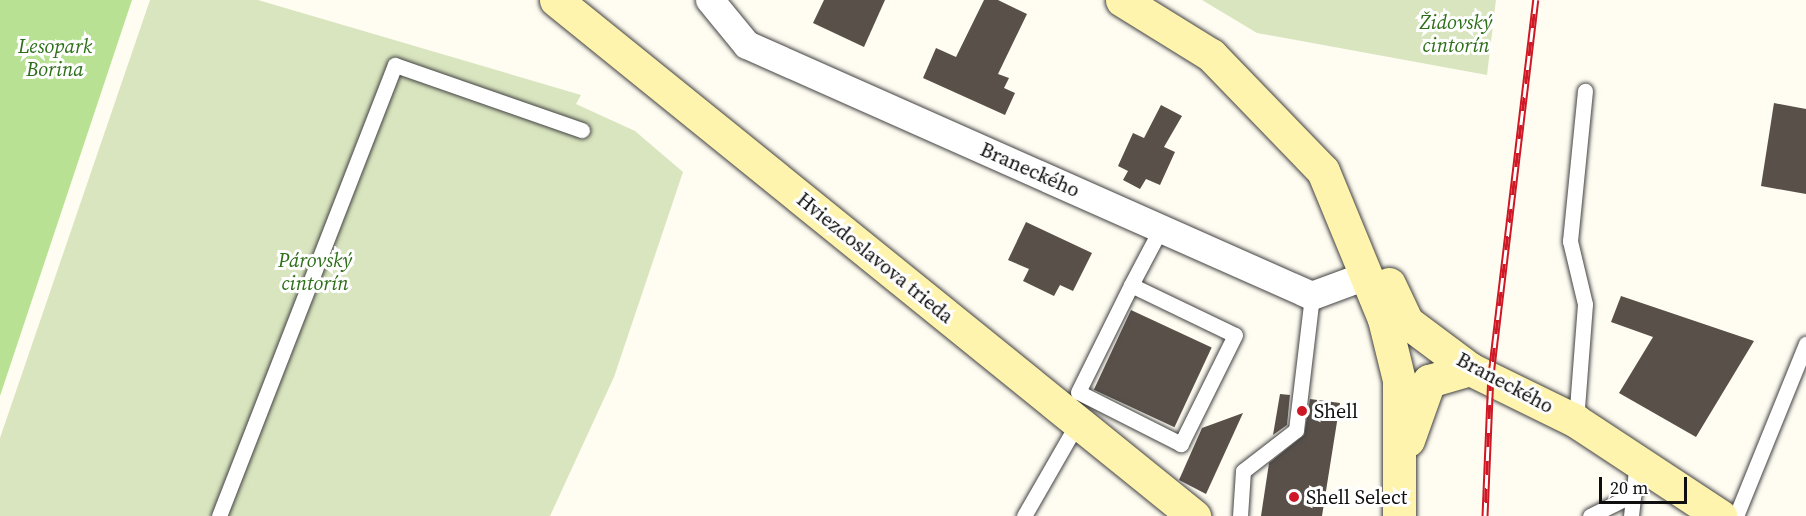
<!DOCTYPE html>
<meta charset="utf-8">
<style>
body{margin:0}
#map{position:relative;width:1806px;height:516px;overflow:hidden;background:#fffcf2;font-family:"Source Serif 4",serif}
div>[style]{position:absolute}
.forest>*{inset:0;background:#b8e194}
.cemetery>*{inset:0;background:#d9e5bf}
.building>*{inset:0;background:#59504a;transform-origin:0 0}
.roads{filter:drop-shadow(0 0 2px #424242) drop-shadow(0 0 2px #424242)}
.lane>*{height:15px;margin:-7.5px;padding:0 7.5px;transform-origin:7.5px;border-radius:7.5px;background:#fff}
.street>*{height:28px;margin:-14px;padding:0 14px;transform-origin:14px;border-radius:14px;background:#fff}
.secondary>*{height:33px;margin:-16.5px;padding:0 16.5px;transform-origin:16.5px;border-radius:16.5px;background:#fff4ad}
.rail>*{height:7px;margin-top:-3.5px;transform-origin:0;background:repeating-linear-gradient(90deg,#fff 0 14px,#ce1825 0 28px);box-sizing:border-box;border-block:2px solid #ce1825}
.dots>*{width:16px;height:16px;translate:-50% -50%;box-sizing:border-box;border:3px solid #fff;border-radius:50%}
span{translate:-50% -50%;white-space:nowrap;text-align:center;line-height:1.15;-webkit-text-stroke:6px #fff;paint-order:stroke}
.park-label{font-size:20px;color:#2c6f18;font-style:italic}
.street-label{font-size:20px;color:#0f0f0f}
.poi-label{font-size:20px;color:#0f0f0f}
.left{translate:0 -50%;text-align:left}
.scale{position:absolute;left:1599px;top:477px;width:88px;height:27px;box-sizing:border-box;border:3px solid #0f0f0f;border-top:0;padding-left:8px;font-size:18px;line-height:21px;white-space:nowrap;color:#0f0f0f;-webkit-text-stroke:4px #fff;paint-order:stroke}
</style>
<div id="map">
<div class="forest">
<div style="clip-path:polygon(0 0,132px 0,0 396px)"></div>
</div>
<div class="cemetery">
<div style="clip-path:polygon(150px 0,258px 0,581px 95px,576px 104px,635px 131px,683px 172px,614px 377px,550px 516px,0 516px,0 438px)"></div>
<div style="clip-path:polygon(1202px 0,1496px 0,1487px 75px,1257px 33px)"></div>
</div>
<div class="building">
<div style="clip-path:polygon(824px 0,885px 0,864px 47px,813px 23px)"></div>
<div style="clip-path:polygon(984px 0,998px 0,1027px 14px,998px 74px,1009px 78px,1004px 88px,1015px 93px,1005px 115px,923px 78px,936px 48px,956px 57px)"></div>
<div style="clip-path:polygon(1774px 103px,1806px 109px,1806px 194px,1761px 186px)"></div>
<div style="clip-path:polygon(1161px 105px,1182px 116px,1164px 147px,1175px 152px,1160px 185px,1146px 179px,1140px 189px,1123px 180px,1128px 171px,1118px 166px,1133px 133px,1144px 138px)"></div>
<div style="clip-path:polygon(1026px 222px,1092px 253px,1073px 291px,1060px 285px,1054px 296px,1023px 281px,1029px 269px,1008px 260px)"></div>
<div style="clip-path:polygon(1621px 296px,1754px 341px,1696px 437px,1619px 393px,1653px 337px,1611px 322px)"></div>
<div style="left:1131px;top:310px;width:89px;height:88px;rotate:25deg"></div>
<div style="clip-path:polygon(1280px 394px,1290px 395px,1287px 425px,1273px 435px)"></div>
<div style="clip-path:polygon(1310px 399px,1340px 403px,1322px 516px,1261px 516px,1269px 463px,1304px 435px)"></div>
<div style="clip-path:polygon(1243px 413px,1206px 494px,1179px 480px,1202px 428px)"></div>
</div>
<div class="roads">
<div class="lane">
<div style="left:1131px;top:285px;width:115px;rotate:25.7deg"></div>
<div style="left:1235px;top:335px;width:122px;rotate:116.4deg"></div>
<div style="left:1181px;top:444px;width:115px;rotate:-153.2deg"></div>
<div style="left:1078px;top:392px;width:119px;rotate:-63.6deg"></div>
<div style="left:1131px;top:285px;width:64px;rotate:-62.2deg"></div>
<div style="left:1576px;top:421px;width:117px;rotate:-85.6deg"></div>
<div style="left:1585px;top:304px;width:65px;rotate:-103.4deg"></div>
<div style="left:1570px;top:241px;width:151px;rotate:-84.3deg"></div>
<div style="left:219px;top:516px;width:484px;rotate:-68.7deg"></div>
<div style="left:395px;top:65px;width:198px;rotate:19.2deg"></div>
<div style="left:1024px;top:516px;width:108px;rotate:-60.1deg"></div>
<div style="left:1240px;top:516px;width:45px;rotate:-86.2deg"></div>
<div style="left:1243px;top:471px;width:67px;rotate:-37.7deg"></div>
<div style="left:1296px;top:430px;width:135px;rotate:-83.2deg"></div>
<div style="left:1590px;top:516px;width:49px;rotate:-26.6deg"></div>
<div style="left:1631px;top:516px;width:55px;rotate:-83.8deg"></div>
<div style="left:1736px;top:516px;width:186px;rotate:-67.9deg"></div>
</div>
<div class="street">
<div style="left:710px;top:0;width:58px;rotate:50.6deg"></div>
<div style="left:747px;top:45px;width:618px;rotate:23.95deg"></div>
<div style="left:1312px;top:296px;width:58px;rotate:-20.3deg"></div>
</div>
<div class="secondary">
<div style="left:556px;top:0;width:821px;rotate:38.97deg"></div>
<div style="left:1122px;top:0;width:105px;rotate:31.7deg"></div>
<div style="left:1211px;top:55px;width:161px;rotate:46deg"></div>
<div style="left:1323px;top:171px;width:160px;rotate:67.6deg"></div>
<div style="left:1384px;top:319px;width:63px;rotate:76.2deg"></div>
<div style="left:1399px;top:380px;width:136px;rotate:90deg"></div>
<div style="left:1389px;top:284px;width:42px;rotate:64.7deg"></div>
<div style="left:1407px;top:322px;width:79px;rotate:36.7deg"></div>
<div style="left:1470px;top:369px;width:118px;rotate:26.1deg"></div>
<div style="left:1576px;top:421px;width:173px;rotate:33.4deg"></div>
<div style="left:1408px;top:440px;width:63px;rotate:-70.4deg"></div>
<div style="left:1429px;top:381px;width:43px;rotate:-16.3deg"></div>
</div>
</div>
<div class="rail">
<div style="left:1485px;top:516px;width:141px;rotate:-87.6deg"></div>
<div style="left:1491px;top:375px;width:378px;rotate:-83.2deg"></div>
</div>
<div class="dots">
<div style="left:1302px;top:411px;background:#ce1825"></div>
<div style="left:1294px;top:497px;background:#ce1825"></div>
</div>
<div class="park-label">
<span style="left:1456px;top:34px">Židovský<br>cintorín</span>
<span style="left:55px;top:58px">Lesopark<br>Borina</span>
<span style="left:315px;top:272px">Párovský<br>cintorín</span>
</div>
<div class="street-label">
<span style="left:1030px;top:170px;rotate:24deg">Braneckého</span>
<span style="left:875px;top:258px;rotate:39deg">Hviezdoslavova trieda</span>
<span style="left:1505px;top:383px;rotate:28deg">Braneckého</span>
</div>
<div class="poi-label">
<span class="left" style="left:1314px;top:411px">Shell</span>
<span class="left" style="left:1306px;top:497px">Shell Select</span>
</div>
<div class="scale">20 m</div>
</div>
